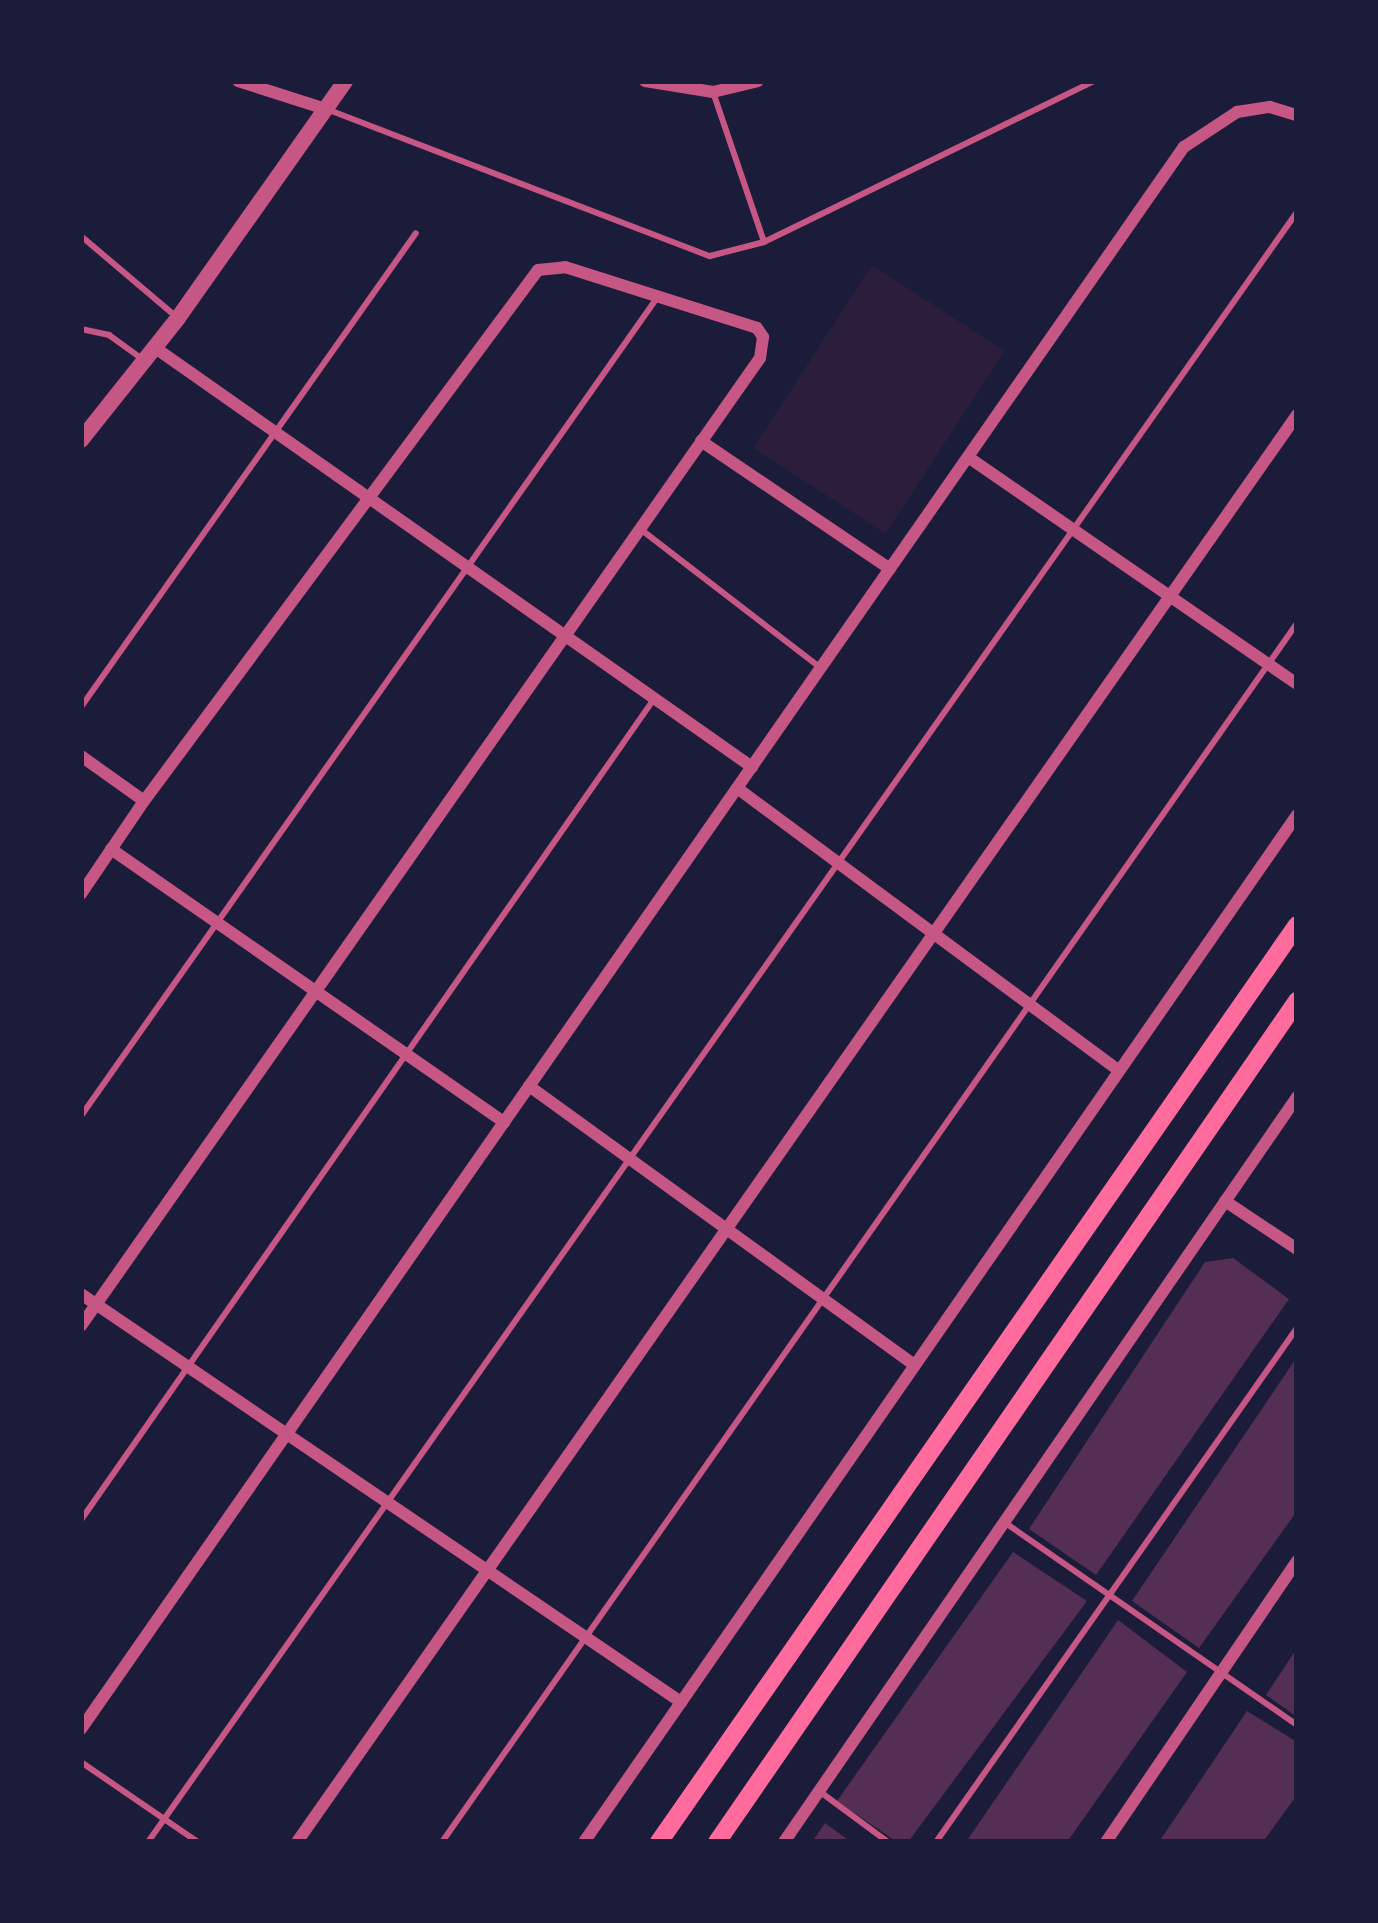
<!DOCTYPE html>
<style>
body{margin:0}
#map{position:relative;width:1378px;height:1923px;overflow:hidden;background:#1b1b3a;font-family:"DejaVu Sans",sans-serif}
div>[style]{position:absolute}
.green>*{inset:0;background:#2a1e3b;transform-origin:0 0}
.building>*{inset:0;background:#542f53}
.service>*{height:6px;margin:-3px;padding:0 3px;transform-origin:3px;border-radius:3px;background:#c65784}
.minor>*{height:12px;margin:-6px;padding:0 6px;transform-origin:6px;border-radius:6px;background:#c65784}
.tertiary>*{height:16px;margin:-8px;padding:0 8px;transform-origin:8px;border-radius:8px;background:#c65784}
.secondary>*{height:18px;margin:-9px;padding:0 9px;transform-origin:9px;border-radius:9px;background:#ff6b9d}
span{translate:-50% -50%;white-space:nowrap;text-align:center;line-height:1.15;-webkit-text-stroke:9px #1b1b3a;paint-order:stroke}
.frame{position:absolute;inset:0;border:84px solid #1b1b3a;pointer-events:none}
</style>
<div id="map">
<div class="green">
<div style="left:872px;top:265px;width:158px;height:218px;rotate:33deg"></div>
</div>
<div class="building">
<div style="clip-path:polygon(1233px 1258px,1289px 1299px,1096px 1575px,1029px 1529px,1205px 1262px)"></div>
<div style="clip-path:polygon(1297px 1357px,1297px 1511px,1199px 1648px,1132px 1601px)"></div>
<div style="clip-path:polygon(1013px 1552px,1087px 1601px,908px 1842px,897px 1842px,837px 1801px)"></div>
<div style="clip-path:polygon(1118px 1620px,1187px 1672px,1067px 1842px,966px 1842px)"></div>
<div style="clip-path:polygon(1297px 1648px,1297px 1717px,1266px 1695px)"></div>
<div style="clip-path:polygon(1247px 1711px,1297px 1742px,1297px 1795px,1263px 1842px,1159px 1842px)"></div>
<div style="clip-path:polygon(825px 1823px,851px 1842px,812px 1842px)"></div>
</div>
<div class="service">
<div style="left:713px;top:92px;width:158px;rotate:71.2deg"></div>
<div style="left:329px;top:110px;width:408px;rotate:21deg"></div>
<div style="left:710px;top:256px;width:56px;rotate:-14.5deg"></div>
<div style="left:764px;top:242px;width:367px;rotate:-26deg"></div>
<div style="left:81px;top:236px;width:122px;rotate:40.3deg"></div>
<div style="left:81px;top:329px;width:29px;rotate:12deg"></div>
<div style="left:109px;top:335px;width:39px;rotate:36deg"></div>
<div style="left:639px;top:528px;width:226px;rotate:37.6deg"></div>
<div style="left:81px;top:707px;width:580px;rotate:-54.75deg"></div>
<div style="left:81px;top:1116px;width:1004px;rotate:-54.85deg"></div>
<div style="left:81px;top:1520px;width:1001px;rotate:-55.09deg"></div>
<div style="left:1004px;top:1522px;width:356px;rotate:34.7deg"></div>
<div style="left:81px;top:1762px;width:142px;rotate:34.4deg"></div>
<div style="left:819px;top:1791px;width:86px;rotate:36.5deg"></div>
<div style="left:148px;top:1842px;width:1994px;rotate:-54.82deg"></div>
<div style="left:442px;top:1842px;width:1489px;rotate:-54.95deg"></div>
<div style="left:936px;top:1842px;width:628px;rotate:-54.92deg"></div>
</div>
<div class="minor">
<div style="left:238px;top:81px;width:92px;rotate:17.7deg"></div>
<div style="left:645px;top:81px;width:69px;rotate:9.2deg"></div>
<div style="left:713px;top:92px;width:46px;rotate:-13.7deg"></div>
<div style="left:154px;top:347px;width:731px;rotate:35.08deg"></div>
<div style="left:701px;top:441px;width:228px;rotate:34.1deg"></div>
<div style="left:968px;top:457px;width:400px;rotate:34.6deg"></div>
<div style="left:81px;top:756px;width:77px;rotate:35.5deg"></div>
<div style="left:737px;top:788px;width:475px;rotate:36.5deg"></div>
<div style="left:111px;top:849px;width:479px;rotate:34.8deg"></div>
<div style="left:81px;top:894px;width:112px;rotate:-55.9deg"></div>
<div style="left:144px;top:801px;width:661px;rotate:-53.42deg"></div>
<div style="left:538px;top:270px;width:27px;rotate:-6deg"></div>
<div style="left:565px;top:267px;width:201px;rotate:17.6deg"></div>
<div style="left:757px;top:328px;width:11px;rotate:56deg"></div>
<div style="left:763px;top:337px;width:21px;rotate:98deg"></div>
<div style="left:760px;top:358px;width:1182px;rotate:125.05deg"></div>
<div style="left:529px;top:1086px;width:476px;rotate:35.9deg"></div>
<div style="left:1225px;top:1201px;width:87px;rotate:33.7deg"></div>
<div style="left:81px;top:1294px;width:726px;rotate:34.22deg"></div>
<div style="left:81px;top:1729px;width:1929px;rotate:-55.12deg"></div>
<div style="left:1184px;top:147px;width:64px;rotate:-33.4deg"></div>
<div style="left:1237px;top:112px;width:33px;rotate:-9deg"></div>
<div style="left:1270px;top:107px;width:28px;rotate:17deg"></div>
<div style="left:297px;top:1842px;width:1743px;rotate:-54.98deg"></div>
<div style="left:584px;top:1842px;width:1250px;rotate:-55.23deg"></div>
<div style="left:784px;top:1842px;width:905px;rotate:-55.45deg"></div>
<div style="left:1106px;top:1842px;width:340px;rotate:-55.8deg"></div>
</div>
<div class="tertiary">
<div style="left:81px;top:440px;width:156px;rotate:-51.5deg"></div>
<div style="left:178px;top:318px;width:290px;rotate:-54.8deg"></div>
</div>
<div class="secondary">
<div style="left:659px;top:1842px;width:1117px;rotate:-55.17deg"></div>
<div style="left:717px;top:1842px;width:1022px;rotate:-55.41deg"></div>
</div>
<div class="frame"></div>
</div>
